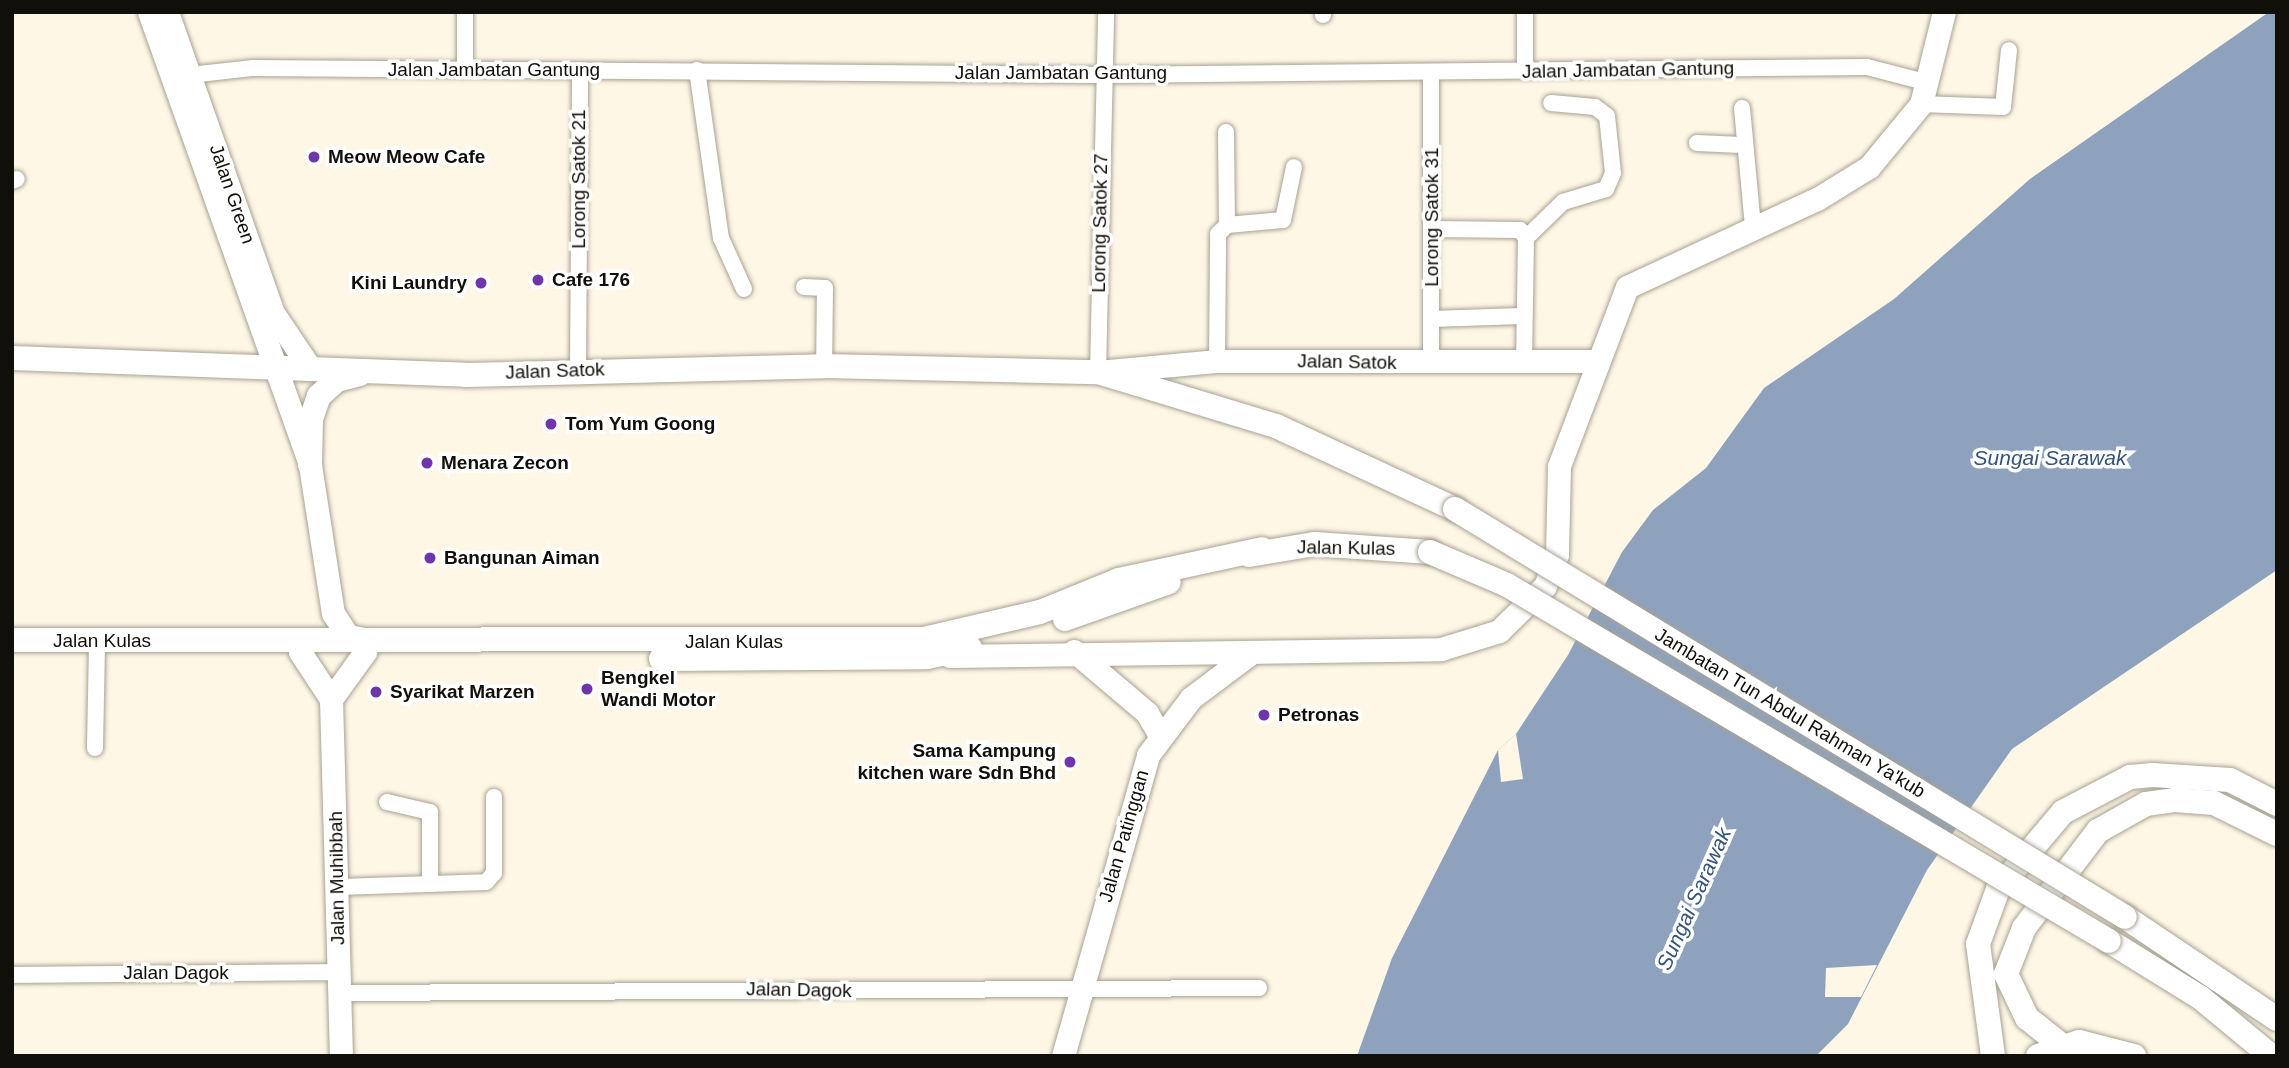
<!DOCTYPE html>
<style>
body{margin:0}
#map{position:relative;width:2289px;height:1068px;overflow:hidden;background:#fef7e6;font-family:Arial,sans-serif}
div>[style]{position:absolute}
.water>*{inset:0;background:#8ea2be}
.pier>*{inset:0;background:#fef7e6}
.roads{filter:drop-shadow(0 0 2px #a8a293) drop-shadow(0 0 2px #a8a293)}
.street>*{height:16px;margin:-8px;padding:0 8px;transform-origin:8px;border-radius:8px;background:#fff}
.secondary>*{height:23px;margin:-11.5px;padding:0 11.5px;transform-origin:11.5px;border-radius:11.5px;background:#fff}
.primary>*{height:24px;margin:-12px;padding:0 12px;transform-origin:12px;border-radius:12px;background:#fff}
.bridges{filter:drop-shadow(0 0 2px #a8a293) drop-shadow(0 0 2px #a8a293)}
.primary-bridge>*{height:24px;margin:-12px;padding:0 12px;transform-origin:12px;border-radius:12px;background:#fff}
.dots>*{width:19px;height:19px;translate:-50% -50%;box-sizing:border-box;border:4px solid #fff;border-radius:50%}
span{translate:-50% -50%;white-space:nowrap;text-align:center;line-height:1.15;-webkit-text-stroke:7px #fff;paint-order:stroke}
.street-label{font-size:19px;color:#110f09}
.poi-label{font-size:19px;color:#110f09;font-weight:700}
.left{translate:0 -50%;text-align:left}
.right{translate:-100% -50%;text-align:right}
.water-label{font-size:21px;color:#36547c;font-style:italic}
.frame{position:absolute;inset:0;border:14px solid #110f09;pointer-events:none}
</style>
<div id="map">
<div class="water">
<div style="clip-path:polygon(2269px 12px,2277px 12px,2277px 570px,2012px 749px,1927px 870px,1848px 1024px,1816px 1056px,1357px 1056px,1392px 958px,1498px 750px,1516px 734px,1568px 655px,1622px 552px,1653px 510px,1706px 468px,1764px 388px,1894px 299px,2030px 179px)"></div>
</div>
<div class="pier">
<div style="clip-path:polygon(1516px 734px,1523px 779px,1501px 782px,1498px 750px)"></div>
<div style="clip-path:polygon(1877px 965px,1861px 997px,1825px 997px,1826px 968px)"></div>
</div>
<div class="roads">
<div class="street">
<div style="left:1323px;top:12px;width:3px;rotate:90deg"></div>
<div style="left:465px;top:70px;width:58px;rotate:-90deg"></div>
<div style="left:697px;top:70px;width:170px;rotate:81.9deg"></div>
<div style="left:721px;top:238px;width:56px;rotate:65.7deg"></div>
<div style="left:1525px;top:71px;width:59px;rotate:-90deg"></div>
<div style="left:190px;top:75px;width:62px;rotate:-6.4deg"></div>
<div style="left:252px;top:68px;width:849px;rotate:0.47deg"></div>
<div style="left:1101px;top:75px;width:766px;rotate:-0.6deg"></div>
<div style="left:1867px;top:67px;width:64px;rotate:14.5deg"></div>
<div style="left:1921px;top:104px;width:82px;rotate:2.1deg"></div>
<div style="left:2003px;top:107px;width:57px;rotate:-84deg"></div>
<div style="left:1742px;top:108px;width:120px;rotate:84.7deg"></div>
<div style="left:1226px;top:132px;width:93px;rotate:89.4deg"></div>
<div style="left:1697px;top:143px;width:44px;rotate:2.6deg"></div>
<div style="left:12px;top:181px;width:5px;rotate:-22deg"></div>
<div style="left:1432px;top:229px;width:88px;rotate:0.7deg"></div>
<div style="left:1520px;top:230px;width:10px;rotate:53deg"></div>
<div style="left:1526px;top:238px;width:124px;rotate:90.9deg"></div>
<div style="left:1526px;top:238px;width:52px;rotate:-44.2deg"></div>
<div style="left:1563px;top:202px;width:45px;rotate:-16.8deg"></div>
<div style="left:1606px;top:189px;width:17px;rotate:-66deg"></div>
<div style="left:1613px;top:173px;width:57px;rotate:-96deg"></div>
<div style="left:1607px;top:116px;width:15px;rotate:-143deg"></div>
<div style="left:1595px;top:107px;width:44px;rotate:-174.8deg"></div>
<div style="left:804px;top:287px;width:21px;rotate:3deg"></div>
<div style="left:825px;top:288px;width:78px;rotate:90.7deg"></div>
<div style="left:1432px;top:319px;width:89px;rotate:-1.9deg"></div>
<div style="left:1217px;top:361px;width:127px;rotate:-89.5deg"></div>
<div style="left:1218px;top:234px;width:13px;rotate:-45deg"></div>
<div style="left:1227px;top:225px;width:56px;rotate:-5.1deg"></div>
<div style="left:1283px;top:220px;width:54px;rotate:-78.3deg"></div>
<div style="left:1431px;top:363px;width:291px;rotate:-90deg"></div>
<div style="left:578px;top:369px;width:297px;rotate:-89.6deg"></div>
<div style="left:1098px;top:372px;width:360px;rotate:-88.7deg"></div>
<div style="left:95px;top:748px;width:107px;rotate:-88.9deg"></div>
<div style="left:387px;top:802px;width:44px;rotate:13.1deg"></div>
<div style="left:430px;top:812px;width:72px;rotate:90deg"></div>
<div style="left:339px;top:887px;width:147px;rotate:-1.9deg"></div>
<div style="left:486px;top:882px;width:12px;rotate:-48deg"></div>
<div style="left:494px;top:873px;width:76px;rotate:-90deg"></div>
<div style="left:12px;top:975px;width:327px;rotate:-0.5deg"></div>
<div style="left:340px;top:993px;width:919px;rotate:-0.31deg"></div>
</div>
<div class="secondary">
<div style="left:149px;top:12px;width:481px;rotate:70.4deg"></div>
<div style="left:310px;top:465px;width:150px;rotate:81.2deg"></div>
<div style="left:333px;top:613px;width:27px;rotate:57deg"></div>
<div style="left:348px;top:636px;width:17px;rotate:10deg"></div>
<div style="left:167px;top:12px;width:319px;rotate:70.6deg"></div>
<div style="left:273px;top:313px;width:66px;rotate:56.1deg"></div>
<div style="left:1098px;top:372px;width:120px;rotate:-5.3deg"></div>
<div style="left:1217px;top:361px;width:380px"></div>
<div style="left:1074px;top:651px;width:96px;rotate:40.3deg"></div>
<div style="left:1147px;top:713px;width:24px;rotate:60deg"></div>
<div style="left:300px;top:652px;width:56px;rotate:56.6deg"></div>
<div style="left:331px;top:699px;width:357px;rotate:88.4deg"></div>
<div style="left:950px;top:656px;width:491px;rotate:-0.8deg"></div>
<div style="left:1441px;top:649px;width:61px;rotate:-17.2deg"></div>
<div style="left:1499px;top:631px;width:64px;rotate:-44.4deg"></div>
<div style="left:1545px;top:586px;width:34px;rotate:-69deg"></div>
<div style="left:1557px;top:554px;width:88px;rotate:-88.7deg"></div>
<div style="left:1559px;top:466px;width:191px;rotate:-69.2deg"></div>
<div style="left:1627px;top:287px;width:209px;rotate:-24.9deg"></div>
<div style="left:1817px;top:199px;width:61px;rotate:-31.6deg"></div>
<div style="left:1869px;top:167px;width:82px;rotate:-50.5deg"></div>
<div style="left:1921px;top:104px;width:95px;rotate:-76deg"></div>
<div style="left:331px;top:699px;width:58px;rotate:-54.1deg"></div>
<div style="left:1063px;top:1056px;width:313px;rotate:-74.2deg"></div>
<div style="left:1148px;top:755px;width:71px;rotate:-53deg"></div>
<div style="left:1191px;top:698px;width:70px;rotate:-36.9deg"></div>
</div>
<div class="primary">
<div style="left:12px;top:358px;width:454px;rotate:2.1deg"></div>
<div style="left:466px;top:375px;width:358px;rotate:-1.4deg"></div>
<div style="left:824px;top:366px;width:274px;rotate:1.3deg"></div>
<div style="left:1098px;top:372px;width:186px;rotate:16.9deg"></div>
<div style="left:1276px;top:426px;width:197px;rotate:24.9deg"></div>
<div style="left:310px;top:465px;width:46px;rotate:-88.8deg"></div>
<div style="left:311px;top:419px;width:24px;rotate:-71deg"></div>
<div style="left:319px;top:396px;width:24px;rotate:-42deg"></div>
<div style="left:337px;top:380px;width:24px;rotate:-15deg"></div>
<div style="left:1249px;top:555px;width:67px;rotate:-9.5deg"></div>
<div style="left:1315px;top:544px;width:115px;rotate:4deg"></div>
<div style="left:1065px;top:619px;width:110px;rotate:-19.6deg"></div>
<div style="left:12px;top:640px;width:912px;rotate:-0.06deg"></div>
<div style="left:924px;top:639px;width:119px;rotate:-13.1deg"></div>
<div style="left:1040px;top:612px;width:85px;rotate:-22.1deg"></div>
<div style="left:1119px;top:580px;width:146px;rotate:-12.2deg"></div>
<div style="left:661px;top:659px;width:266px;rotate:-0.4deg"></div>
<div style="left:927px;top:657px;width:44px;rotate:-11.8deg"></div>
<div style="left:2125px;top:917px;width:183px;rotate:33.9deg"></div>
<div style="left:2109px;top:941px;width:108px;rotate:31.8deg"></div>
<div style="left:2201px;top:998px;width:91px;rotate:39.6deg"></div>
<div style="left:2061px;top:1045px;width:43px;rotate:-141.5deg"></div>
<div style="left:2027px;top:1018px;width:49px;rotate:-115.5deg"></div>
<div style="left:2006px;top:974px;width:49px;rotate:-68.6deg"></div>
<div style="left:2024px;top:928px;width:122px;rotate:-52.7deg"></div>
<div style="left:2098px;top:831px;width:55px;rotate:-29.4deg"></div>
<div style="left:2146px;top:804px;width:28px;rotate:-8deg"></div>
<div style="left:2174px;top:800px;width:40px;rotate:4.3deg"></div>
<div style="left:2214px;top:803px;width:70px;rotate:26.2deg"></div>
<div style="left:1993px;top:1056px;width:113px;rotate:-97.6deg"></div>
<div style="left:1978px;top:944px;width:59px;rotate:-70deg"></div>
<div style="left:1998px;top:889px;width:101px;rotate:-49.8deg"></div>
<div style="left:2063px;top:812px;width:76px;rotate:-27.6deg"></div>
<div style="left:2130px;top:777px;width:23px;rotate:-5deg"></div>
<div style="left:2153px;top:775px;width:77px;rotate:3.7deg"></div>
<div style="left:2230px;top:780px;width:53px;rotate:27.1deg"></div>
<div style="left:2038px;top:1056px;width:43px;rotate:-18.9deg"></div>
<div style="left:2079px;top:1042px;width:57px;rotate:14.3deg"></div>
</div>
</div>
<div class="bridges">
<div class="primary-bridge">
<div style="left:1455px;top:509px;width:784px;rotate:31.34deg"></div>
<div style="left:1430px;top:552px;width:84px;rotate:23.2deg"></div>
<div style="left:1507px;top:585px;width:699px;rotate:30.6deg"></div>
</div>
</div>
<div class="dots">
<div style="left:314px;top:157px;background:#6f35ab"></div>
<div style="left:538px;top:280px;background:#6f35ab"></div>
<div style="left:481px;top:283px;background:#6f35ab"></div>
<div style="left:551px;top:424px;background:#6f35ab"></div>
<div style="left:427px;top:463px;background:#6f35ab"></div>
<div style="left:430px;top:558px;background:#6f35ab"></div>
<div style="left:587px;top:689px;background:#6f35ab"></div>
<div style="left:376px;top:692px;background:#6f35ab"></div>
<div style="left:1264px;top:715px;background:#6f35ab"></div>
<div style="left:1070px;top:762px;background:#6f35ab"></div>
</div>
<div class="street-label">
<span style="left:494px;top:70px">Jalan Jambatan Gantung</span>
<span style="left:1628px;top:70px;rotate:-1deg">Jalan Jambatan Gantung</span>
<span style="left:1061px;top:73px">Jalan Jambatan Gantung</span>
<span style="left:579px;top:179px;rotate:-90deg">Lorong Satok 21</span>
<span style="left:232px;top:194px;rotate:71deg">Jalan Green</span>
<span style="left:1432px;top:217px;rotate:-90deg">Lorong Satok 31</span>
<span style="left:1100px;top:223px;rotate:-89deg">Lorong Satok 27</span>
<span style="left:1347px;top:362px;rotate:1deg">Jalan Satok</span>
<span style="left:555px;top:371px;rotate:-2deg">Jalan Satok</span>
<span style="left:1346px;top:548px;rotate:1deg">Jalan Kulas</span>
<span style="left:102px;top:641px">Jalan Kulas</span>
<span style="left:734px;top:642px">Jalan Kulas</span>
<span style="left:1790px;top:713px;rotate:31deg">Jambatan Tun Abdul Rahman Ya'kub</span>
<span style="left:1124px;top:836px;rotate:-74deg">Jalan Patinggan</span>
<span style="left:337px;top:878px;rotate:-91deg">Jalan Muhibbah</span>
<span style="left:176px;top:973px">Jalan Dagok</span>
<span style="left:799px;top:990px;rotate:1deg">Jalan Dagok</span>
</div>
<div class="poi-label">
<span class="left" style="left:328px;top:157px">Meow Meow Cafe</span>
<span class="left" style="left:552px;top:280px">Cafe 176</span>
<span class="right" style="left:467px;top:283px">Kini Laundry</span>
<span class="left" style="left:565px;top:424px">Tom Yum Goong</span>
<span class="left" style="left:441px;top:463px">Menara Zecon</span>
<span class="left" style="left:444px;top:558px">Bangunan Aiman</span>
<span class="left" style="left:601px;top:689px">Bengkel<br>Wandi Motor</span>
<span class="left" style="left:390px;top:692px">Syarikat Marzen</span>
<span class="left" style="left:1278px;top:715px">Petronas</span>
<span class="right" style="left:1056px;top:762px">Sama Kampung<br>kitchen ware Sdn Bhd</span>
</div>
<div class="water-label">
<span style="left:2050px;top:458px">Sungai Sarawak</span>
<span style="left:1694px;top:899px;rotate:-66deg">Sungai Sarawak</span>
</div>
<div class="frame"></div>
</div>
